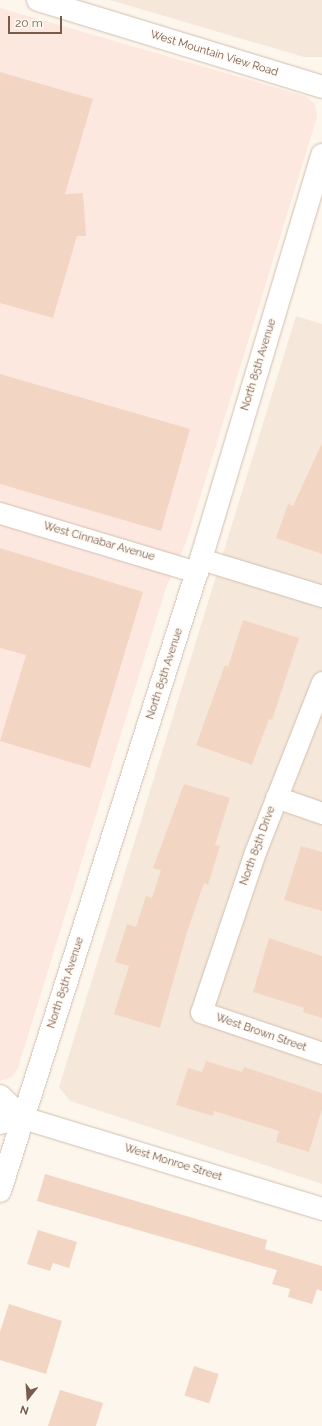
<!DOCTYPE html>
<style>
body{margin:0}
#map{position:relative;width:322px;height:1426px;overflow:hidden;background:#fdf6ec;font-family:Raleway,sans-serif}
div>[style]{position:absolute}
.residential>*{inset:0;background:#f5e8da}
.commercial>*{inset:0;background:#fde8e0}
.building>*{inset:0;background:#f3d5c3;transform-origin:0 0}
.roads{filter:drop-shadow(0 0 1px #d1beb0) drop-shadow(0 0 1px #d1beb0)}
.street>*{height:21px;margin:-10.5px;padding:0 10.5px;transform-origin:10.5px;border-radius:10.5px;background:#fff}
.secondary>*{height:22px;margin:-11px;padding:0 11px;transform-origin:11px;border-radius:11px;background:#fff}
span{translate:-50% -50%;white-space:nowrap;text-align:center;line-height:1.15;-webkit-text-stroke:3px #fffaf3;paint-order:stroke}
.street-label{font-size:11px;color:#7a5c4d}
.north{position:absolute;left:8px;top:1378px;width:40px;height:40px;-webkit-text-stroke:3px #fffaf3;paint-order:stroke;rotate:197deg;font-size:11px;font-weight:700;line-height:16px;text-align:center;color:#7a5c4d}
.north::after{content:'';display:block;margin:auto;width:14px;height:18px;background:#7a5c4d;clip-path:polygon(50% 0,100% 100%,50% 72%,0 100%)}
.scale{position:absolute;left:8px;top:16px;width:54px;height:18px;box-sizing:border-box;border:2px solid #7a5c4d;border-top:0;padding-left:5px;font-size:12px;line-height:14px;white-space:nowrap;color:#7a5c4d;-webkit-text-stroke:3px #fffaf3;paint-order:stroke}
</style>
<div id="map">
<div class="residential">
<div style="clip-path:polygon(110px 0,322px 0,322px 57px,304px 57px)"></div>
<div style="clip-path:polygon(296px 316px,322px 324px,322px 1184px,70px 1101px,59px 1087px)"></div>
</div>
<div class="commercial">
<div style="clip-path:polygon(0 8px,305px 96px,315px 104px,317px 117px,187px 540px,166px 588px,18px 1068px,12px 1077px,0 1081px)"></div>
</div>
<div class="building">
<div style="clip-path:polygon(0 72px,93px 99px,65px 194px,83px 193px,86px 236px,77px 236px,53px 318px,0 303px)"></div>
<div style="clip-path:polygon(0 374px,190px 429px,161px 531px,0 484px)"></div>
<div style="clip-path:polygon(322px 443px,322px 554px,276px 538px,288px 504px,293px 506px)"></div>
<div style="clip-path:polygon(0 548px,143px 592px,90px 768px,0 741px,26px 655px,0 648px)"></div>
<div style="clip-path:polygon(243px 620px,299px 638px,272px 720px,269px 719px,252px 765px,196px 745px,225px 665px,228px 667px)"></div>
<div style="clip-path:polygon(184px 784px,230px 798px,215px 845px,220px 846px,208px 885px,204px 883px,187px 932px,160px 1028px,114px 1014px,129px 966px,115px 962px,127px 924px,136px 927px,146px 896px,152px 898px,161px 870px,153px 868px)"></div>
<div style="clip-path:polygon(301px 846px,322px 852px,322px 911px,284px 900px)"></div>
<div style="clip-path:polygon(269px 938px,322px 956px,322px 1018px,303px 1012px,304px 1008px,253px 992px)"></div>
<div style="clip-path:polygon(206px 1061px,242px 1072px,244px 1067px,322px 1093px,322px 1109px,309px 1152px,276px 1142px,279px 1131px,214px 1111px,213px 1116px,176px 1105px,188px 1068px,202px 1072px)"></div>
<div style="clip-path:polygon(45px 1174px,267px 1240px,265px 1249px,322px 1266px,322px 1291px,317px 1289px,312px 1304px,288px 1297px,290px 1289px,272px 1284px,277px 1270px,37px 1201px)"></div>
<div style="clip-path:polygon(38px 1230px,77px 1242px,69px 1268px,53px 1263px,50px 1271px,27px 1264px)"></div>
<div style="clip-path:polygon(9px 1304px,62px 1321px,46px 1374px,0 1360px,0 1332px)"></div>
<div style="left:194px;top:1366px;width:26px;height:31px;rotate:18deg"></div>
<div style="clip-path:polygon(60px 1390px,103px 1403px,96px 1426px,48px 1426px)"></div>
</div>
<div class="roads">
<div class="street">
<div style="left:0;top:513px;width:206px;rotate:16.7deg"></div>
<div style="left:201px;top:559px;width:127px;rotate:17deg"></div>
<div style="left:322px;top:682px;width:183px;rotate:111.5deg"></div>
<div style="left:255px;top:852px;width:169px;rotate:108.6deg"></div>
<div style="left:201px;top:1012px;width:128px;rotate:18.7deg"></div>
<div style="left:276px;top:797px;width:49px;rotate:19.2deg"></div>
</div>
<div class="secondary">
<div style="left:38px;top:0;width:297px;rotate:17deg"></div>
<div style="left:0;top:1096px;width:32px;rotate:44deg"></div>
<div style="left:0;top:1123px;width:24px;rotate:-12deg"></div>
<div style="left:23px;top:1118px;width:313px;rotate:16.9deg"></div>
<div style="left:0;top:1191px;width:663px;rotate:-72.36deg"></div>
<div style="left:201px;top:559px;width:422px;rotate:-73.3deg"></div>
</div>
</div>
<div class="street-label">
<span style="left:214px;top:54px;rotate:17deg">West Mountain View Road</span>
<span style="left:259px;top:365px;rotate:-73deg">North 85th Avenue</span>
<span style="left:99px;top:542px;rotate:16deg">West Cinnabar Avenue</span>
<span style="left:165px;top:674px;rotate:-72deg">North 85th Avenue</span>
<span style="left:258px;top:846px;rotate:-70deg">North 85th Drive</span>
<span style="left:66px;top:983px;rotate:-72deg">North 85th Avenue</span>
<span style="left:261px;top:1033px;rotate:19deg">West Brown Street</span>
<span style="left:173px;top:1163px;rotate:17deg">West Monroe Street</span>
</div>
<div class="north">N</div>
<div class="scale">20 m</div>
</div>
